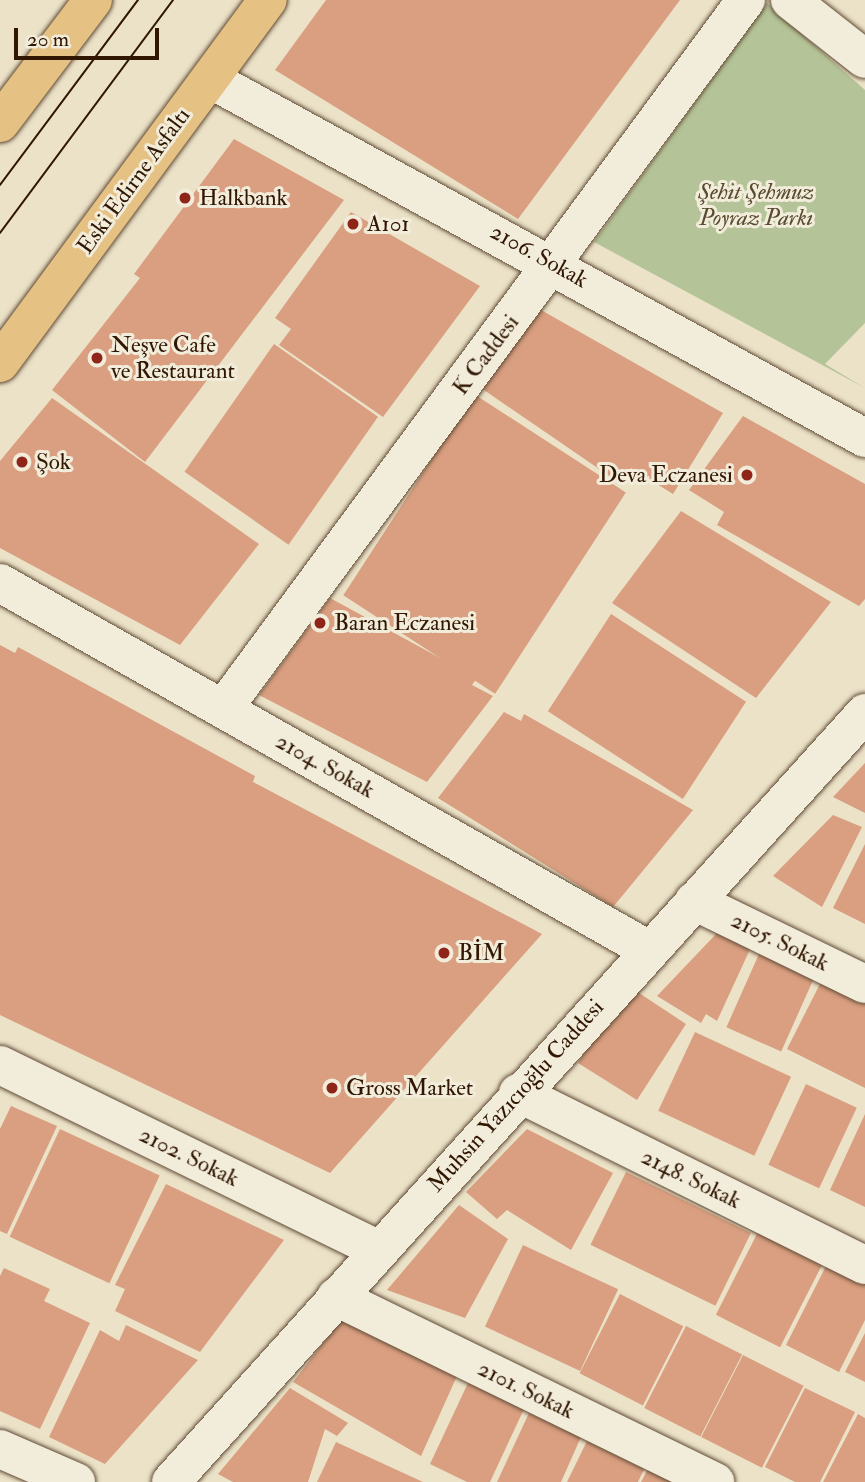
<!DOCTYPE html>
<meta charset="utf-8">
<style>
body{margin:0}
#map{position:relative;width:865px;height:1482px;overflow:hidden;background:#ebe2c8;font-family:"IM FELL Double Pica",serif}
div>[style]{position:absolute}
.green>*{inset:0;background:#b5c498}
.building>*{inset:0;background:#d99f80;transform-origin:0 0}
.roads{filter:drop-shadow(0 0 2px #604a34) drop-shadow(0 0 2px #604a34)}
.street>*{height:38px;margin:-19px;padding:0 19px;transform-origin:19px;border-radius:19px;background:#f2ecdb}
.secondary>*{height:38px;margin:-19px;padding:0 19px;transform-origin:19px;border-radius:19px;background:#f2ecdb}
.primary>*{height:38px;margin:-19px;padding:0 19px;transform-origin:19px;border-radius:19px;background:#e6c184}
.tram>*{height:2px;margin:-1px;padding:0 1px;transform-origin:1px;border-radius:1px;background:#311702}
.dots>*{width:19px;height:19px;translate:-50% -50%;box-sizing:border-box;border:4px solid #f2ecdb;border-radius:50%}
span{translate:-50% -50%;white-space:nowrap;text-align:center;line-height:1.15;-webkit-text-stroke:6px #f2ecdb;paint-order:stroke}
.street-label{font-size:23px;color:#311702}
.park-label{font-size:23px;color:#594b2f;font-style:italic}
.poi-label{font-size:23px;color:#311702}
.left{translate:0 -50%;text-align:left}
.right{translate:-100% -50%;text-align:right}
.scale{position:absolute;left:14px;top:28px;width:145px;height:32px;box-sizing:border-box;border:4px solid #311702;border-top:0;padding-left:9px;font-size:21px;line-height:24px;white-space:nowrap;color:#311702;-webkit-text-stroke:5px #f2ecdb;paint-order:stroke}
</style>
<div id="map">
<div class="green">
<div style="clip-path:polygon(767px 3px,865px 90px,865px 323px,825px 364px,865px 388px,594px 242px)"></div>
</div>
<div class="building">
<div style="clip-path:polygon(326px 0,680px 0,518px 219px,275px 70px)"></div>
<div style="clip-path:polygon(234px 139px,344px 200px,145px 462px,52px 390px,140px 278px,134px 274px)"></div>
<div style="clip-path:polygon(351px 212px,480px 286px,383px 417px,279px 345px,291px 329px,275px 318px)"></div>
<div style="clip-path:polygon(541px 310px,723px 413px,673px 494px,631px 468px,621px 484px,481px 388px)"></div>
<div style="left:274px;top:344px;width:127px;height:156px;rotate:35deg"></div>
<div style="left:474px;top:394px;width:181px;height:240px;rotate:33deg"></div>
<div style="clip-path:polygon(52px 398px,259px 544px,180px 645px,0 548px,0 461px)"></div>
<div style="clip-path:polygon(743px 416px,865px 484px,865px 599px,859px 606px,717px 525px,724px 512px,689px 490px)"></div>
<div style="clip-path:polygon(681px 511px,831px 602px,756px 698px,612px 603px)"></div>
<div style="clip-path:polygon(330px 598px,477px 678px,472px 685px,493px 696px,427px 782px,259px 695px)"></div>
<div style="left:611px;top:614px;width:161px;height:116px;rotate:33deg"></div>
<div style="clip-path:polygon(0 645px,15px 653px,18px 647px,255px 776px,253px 782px,542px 934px,330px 1173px,0 1015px)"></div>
<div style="clip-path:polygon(504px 712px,521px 721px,524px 714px,693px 810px,613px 907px,438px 798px)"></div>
<div style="clip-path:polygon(865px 763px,865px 813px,833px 797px)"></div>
<div style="clip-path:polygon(833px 815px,862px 827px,822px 907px,773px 876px)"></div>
<div style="clip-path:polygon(865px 844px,865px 924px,833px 908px)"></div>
<div style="clip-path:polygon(717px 933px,752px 945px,717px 1021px,706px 1014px,701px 1023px,657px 996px)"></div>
<div style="left:763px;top:945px;width:60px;height:90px;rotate:24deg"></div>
<div style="clip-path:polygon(825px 974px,865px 994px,865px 1088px,787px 1049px)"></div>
<div style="clip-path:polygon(633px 989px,686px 1024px,637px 1100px,578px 1063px,614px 1007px)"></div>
<div style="left:695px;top:1032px;width:106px;height:87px;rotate:25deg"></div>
<div style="left:806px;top:1084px;width:56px;height:89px;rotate:25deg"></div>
<div style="clip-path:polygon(11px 1106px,57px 1126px,7px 1234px,0 1231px,0 1129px)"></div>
<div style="clip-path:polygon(865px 1114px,865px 1207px,830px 1190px)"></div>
<div style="left:60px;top:1129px;width:110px;height:119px;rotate:25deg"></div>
<div style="clip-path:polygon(527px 1129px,613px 1173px,571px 1250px,507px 1210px,497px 1219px,466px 1192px)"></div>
<div style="left:626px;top:1172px;width:139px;height:81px;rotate:26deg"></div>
<div style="clip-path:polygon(166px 1184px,284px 1240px,200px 1352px,115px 1311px,125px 1289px,115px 1285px)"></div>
<div style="clip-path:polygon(459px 1205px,508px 1239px,465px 1318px,387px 1290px)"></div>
<div style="left:759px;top:1230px;width:72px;height:95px;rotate:27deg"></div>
<div style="left:523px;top:1245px;width:105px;height:90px;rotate:25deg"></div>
<div style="clip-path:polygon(828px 1262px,865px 1281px,865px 1320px,839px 1372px,786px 1345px)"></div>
<div style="clip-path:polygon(4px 1268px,50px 1289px,44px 1301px,90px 1323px,40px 1429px,0 1411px,0 1276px)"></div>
<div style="left:620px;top:1294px;width:71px;height:89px;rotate:27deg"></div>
<div style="clip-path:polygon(342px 1319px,457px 1376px,421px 1456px,293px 1382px)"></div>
<div style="clip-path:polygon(126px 1325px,198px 1360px,105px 1464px,49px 1437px,100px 1330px,119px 1341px)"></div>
<div style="left:686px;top:1326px;width:63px;height:92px;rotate:27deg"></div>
<div style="clip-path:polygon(865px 1333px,865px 1382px,845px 1372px)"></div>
<div style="left:743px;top:1355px;width:68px;height:92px;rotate:27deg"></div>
<div style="clip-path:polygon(468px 1383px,524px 1409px,490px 1482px,467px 1482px,430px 1464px)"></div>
<div style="clip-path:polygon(290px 1388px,348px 1423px,337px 1436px,325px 1429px,308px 1482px,233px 1482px,218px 1474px)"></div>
<div style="clip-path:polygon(805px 1388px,855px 1412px,820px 1482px,795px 1482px,765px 1467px)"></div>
<div style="clip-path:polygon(529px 1413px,581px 1437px,561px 1482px,497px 1482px)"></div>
<div style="clip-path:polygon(858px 1414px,865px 1418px,865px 1482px,823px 1482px)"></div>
<div style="clip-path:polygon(587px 1441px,644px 1469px,638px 1482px,567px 1482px)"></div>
<div style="clip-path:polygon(336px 1442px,423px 1482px,317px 1482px)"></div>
<div style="clip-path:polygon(648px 1469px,672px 1482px,641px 1482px)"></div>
</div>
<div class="roads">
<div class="street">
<div style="left:790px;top:0;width:95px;rotate:38.2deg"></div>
<div style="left:210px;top:79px;width:747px;rotate:28.73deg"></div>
<div style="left:0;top:583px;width:746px;rotate:29.49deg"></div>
<div style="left:694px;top:901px;width:190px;rotate:25.9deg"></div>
<div style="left:0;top:1065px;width:422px;rotate:26deg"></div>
<div style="left:518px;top:1093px;width:387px;rotate:26.4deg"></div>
<div style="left:336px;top:1297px;width:422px;rotate:26deg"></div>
<div style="left:0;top:1449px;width:83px;rotate:23.5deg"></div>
</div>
<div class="secondary">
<div style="left:223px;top:709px;width:881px;rotate:-53.59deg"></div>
<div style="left:171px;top:1482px;width:1036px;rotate:-47.93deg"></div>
</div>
<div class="primary">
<div style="left:0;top:123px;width:154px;rotate:-52.9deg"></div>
<div style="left:0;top:363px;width:451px;rotate:-53.6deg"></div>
</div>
</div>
<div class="tram">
<div style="left:0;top:185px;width:231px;rotate:-53.3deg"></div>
<div style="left:0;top:233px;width:290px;rotate:-53.4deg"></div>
</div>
<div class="dots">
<div style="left:185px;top:198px;background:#8f2418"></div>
<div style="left:353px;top:224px;background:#8f2418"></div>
<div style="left:97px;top:358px;background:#8f2418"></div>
<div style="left:22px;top:462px;background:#8f2418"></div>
<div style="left:747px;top:475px;background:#8f2418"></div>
<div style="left:320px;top:623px;background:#8f2418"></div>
<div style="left:444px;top:953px;background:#8f2418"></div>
<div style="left:332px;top:1088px;background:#8f2418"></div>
</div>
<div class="street-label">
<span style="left:134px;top:181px;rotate:-54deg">Eski Edirne Asfaltı</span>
<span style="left:539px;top:256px;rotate:29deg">2106. Sokak</span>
<span style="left:486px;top:355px;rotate:-53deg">K Caddesi</span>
<span style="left:325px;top:766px;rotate:29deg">2104. Sokak</span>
<span style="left:780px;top:942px;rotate:26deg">2105. Sokak</span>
<span style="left:516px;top:1096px;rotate:-48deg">Muhsin Yazıcıoğlu Caddesi</span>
<span style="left:189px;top:1157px;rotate:26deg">2102. Sokak</span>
<span style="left:691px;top:1179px;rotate:26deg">2148. Sokak</span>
<span style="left:526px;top:1390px;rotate:26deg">2101. Sokak</span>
</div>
<div class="park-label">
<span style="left:756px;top:205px">Şehit Şehmuz<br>Poyraz Parkı</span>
</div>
<div class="poi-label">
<span class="left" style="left:199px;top:198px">Halkbank</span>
<span class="left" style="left:367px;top:224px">A101</span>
<span class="left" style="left:111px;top:358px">Neşve Cafe<br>ve Restaurant</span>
<span class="left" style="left:36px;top:462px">Şok</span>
<span class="right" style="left:733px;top:475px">Deva Eczanesi</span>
<span class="left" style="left:334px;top:623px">Baran Eczanesi</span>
<span class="left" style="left:458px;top:953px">BİM</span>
<span class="left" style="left:346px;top:1088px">Gross Market</span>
</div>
<div class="scale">20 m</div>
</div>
